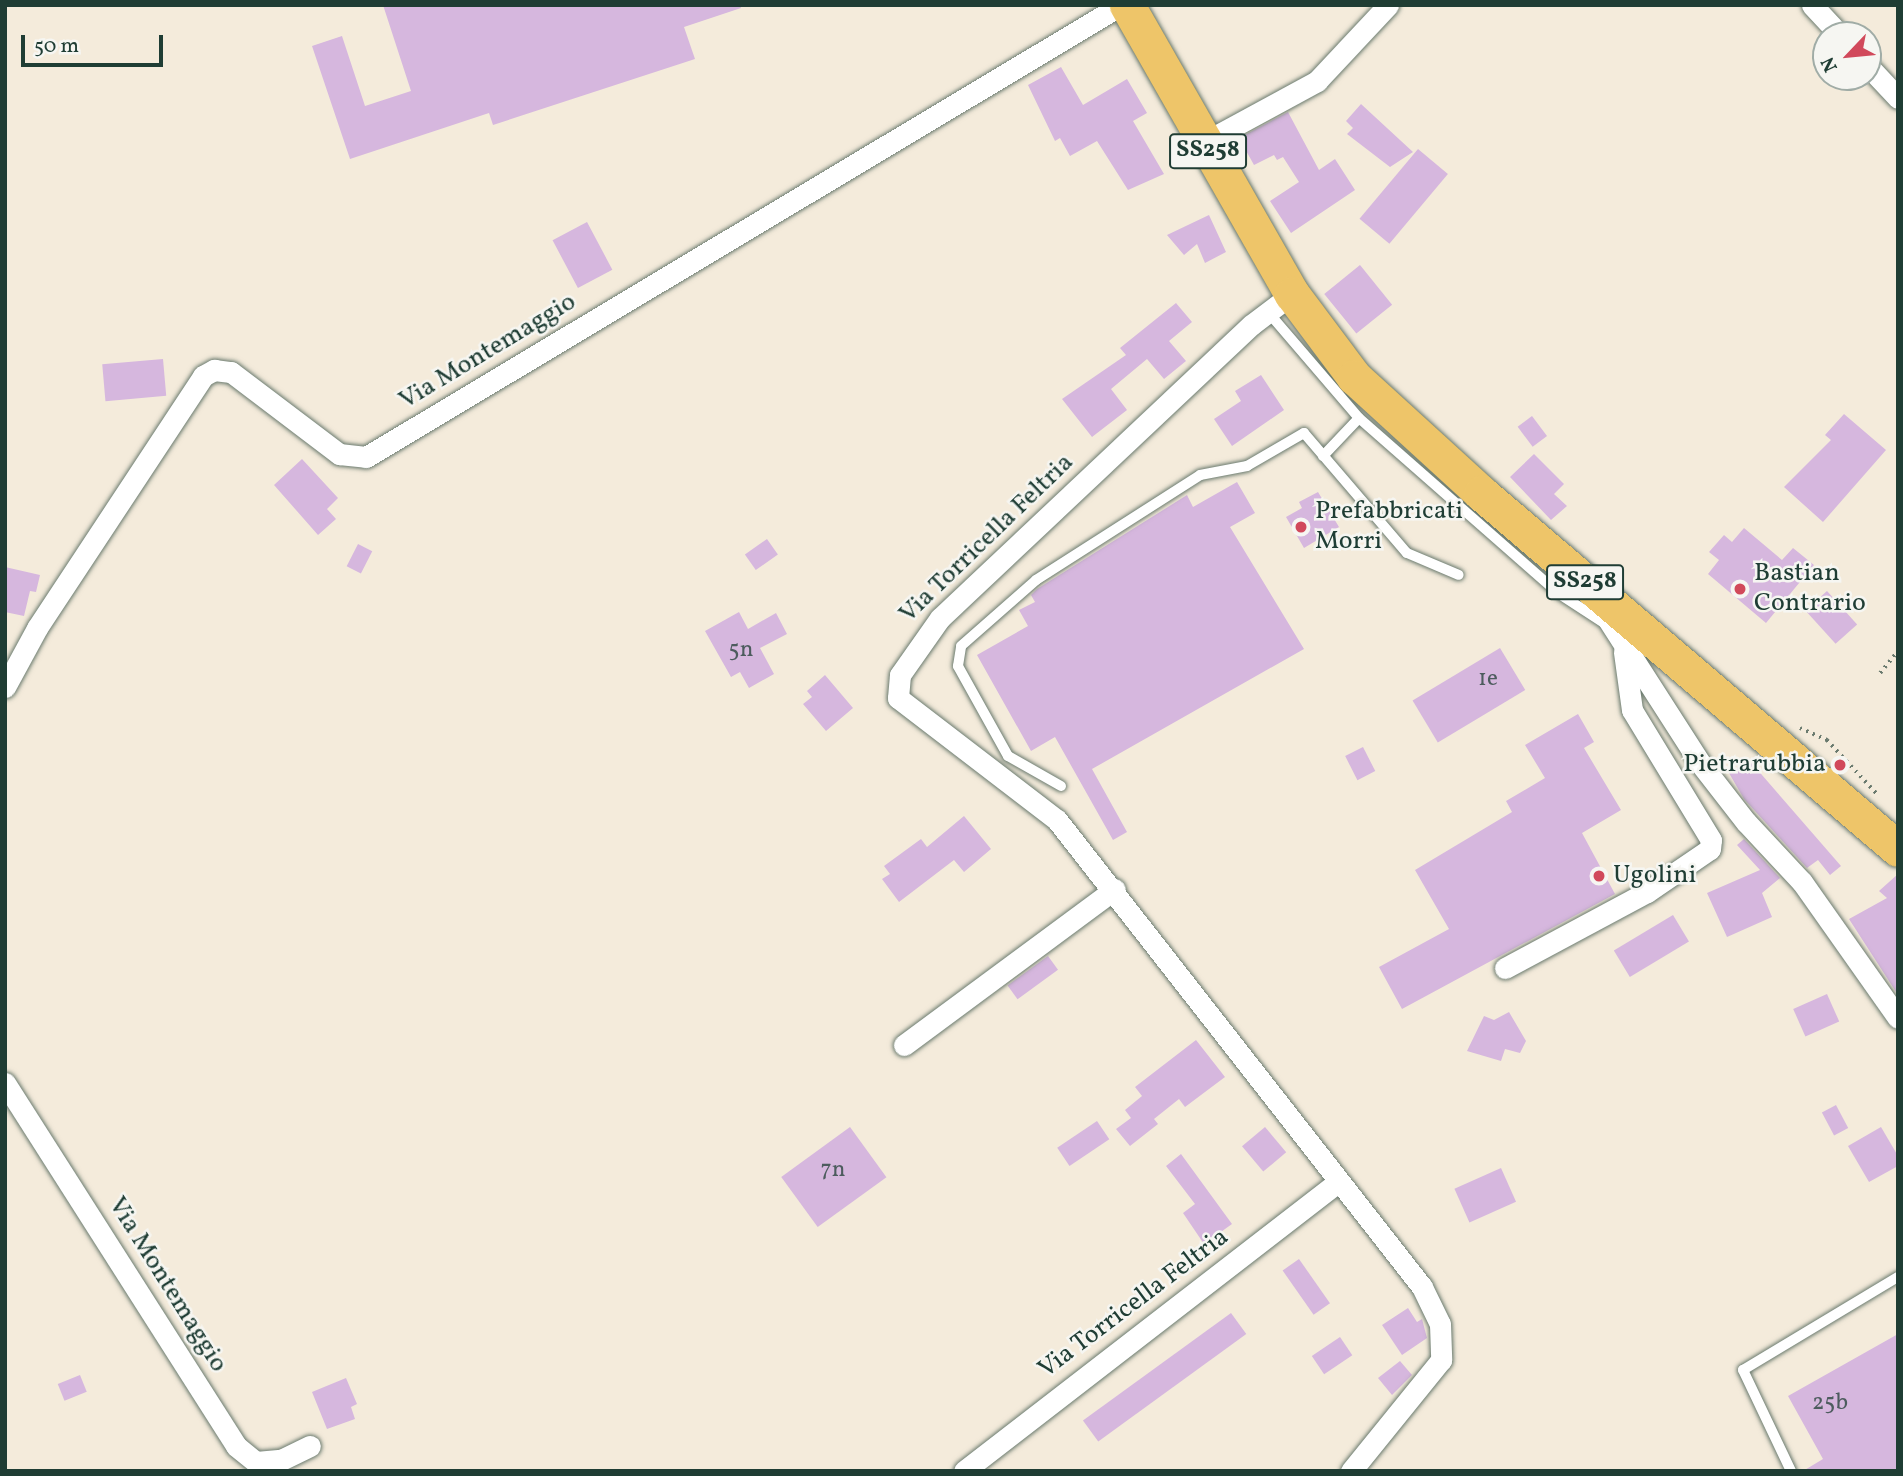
<!DOCTYPE html>
<style>
body{margin:0}
#map{position:relative;width:1903px;height:1476px;overflow:hidden;background:#f4ebdb;font-family:Vollkorn,serif}
div>[style]{position:absolute}
.building>*{inset:0;background:#d6b7de;transform-origin:0 0}
.path>*{height:3.5px;margin-top:-1.75px;transform-origin:0;background:repeating-linear-gradient(90deg,#6a7a6e 0 2px,transparent 0 7px)}
.roads{filter:drop-shadow(0 0 2px #6a7a6e) drop-shadow(0 0 2px #6a7a6e)}
.service>*{height:10px;margin:-5px;padding:0 5px;transform-origin:5px;border-radius:5px;background:#fff}
.minor>*{height:21px;margin:-10.5px;padding:0 10.5px;transform-origin:10.5px;border-radius:10.5px;background:#fff}
.primary>*{height:35px;margin:-17.5px;padding:0 17.5px;transform-origin:17.5px;border-radius:17.5px;background:#eec569}
.dots>*{width:19px;height:19px;translate:-50% -50%;box-sizing:border-box;border:4px solid #f6f6f2;border-radius:50%}
span{translate:-50% -50%;white-space:nowrap;text-align:center;line-height:1.15;-webkit-text-stroke:5px #f6f6f2;paint-order:stroke}
.number-label{font-size:23px;color:#4d5c5e}
.number-label span{-webkit-text-stroke-width:0}
.shield-label span{padding:2px 5px;background:#f6f6f2;border:2px solid;border-radius:5px;-webkit-text-stroke-width:0}
.shield-label{font-size:24px;color:#1f3d34;font-weight:700}
.street-label{font-size:26px;color:#1f3d34}
.poi-label{font-size:26px;color:#1f3d34}
.left{translate:0 -50%;text-align:left}
.right{translate:-100% -50%;text-align:right}
.frame{position:absolute;inset:0;border:7px solid #1f3d34;pointer-events:none}
.north{position:absolute;left:1812px;top:21px;width:70px;height:70px;box-sizing:border-box;background:#f6f6f2;border:2px solid #a0aca6;border-radius:50%;rotate:244deg;font-size:19px;font-weight:700;line-height:28px;text-align:center;color:#1f3d34}
.north::after{content:'';display:block;margin:auto;width:24px;height:32px;background:#d1495b;clip-path:polygon(50% 0,100% 100%,50% 72%,0 100%)}
.scale{position:absolute;left:21px;top:35px;width:142px;height:32px;box-sizing:border-box;border:4px solid #1f3d34;border-top:0;padding-left:9px;font-size:21px;line-height:24px;white-space:nowrap;color:#1f3d34;-webkit-text-stroke:5px #f6f6f2;paint-order:stroke}
</style>
<div id="map">
<div class="building">
<div style="clip-path:polygon(383px 5px,740px 5px,741px 8px,684px 27px,695px 59px,493px 125px,489px 113px,350px 159px,312px 46px,342px 36px,365px 106px,411px 91px)"></div>
<div style="clip-path:polygon(1061px 67px,1083px 105px,1127px 79px,1147px 113px,1133px 121px,1164px 174px,1128px 190px,1097px 141px,1070px 156px,1060px 138px,1055px 141px,1028px 85px)"></div>
<div style="clip-path:polygon(1361px 104px,1413px 152px,1390px 167px,1347px 134px,1353px 128px,1346px 121px)"></div>
<div style="clip-path:polygon(1288px 112px,1319px 170px,1335px 159px,1355px 190px,1291px 233px,1270px 201px,1299px 182px,1283px 157px,1277px 160px,1274px 155px,1254px 165px,1239px 138px)"></div>
<div style="left:1418px;top:149px;width:39px;height:91px;rotate:40deg"></div>
<div style="clip-path:polygon(1209px 215px,1226px 252px,1205px 263px,1197px 244px,1184px 255px,1167px 235px)"></div>
<div style="left:587px;top:222px;width:54px;height:39px;rotate:62deg"></div>
<div style="left:1360px;top:265px;width:51px;height:46px;rotate:51deg"></div>
<div style="clip-path:polygon(1176px 303px,1192px 322px,1169px 341px,1186px 361px,1164px 379px,1147px 359px,1111px 389px,1127px 410px,1092px 437px,1062px 399px,1126px 355px,1120px 348px)"></div>
<div style="left:163px;top:359px;width:37px;height:61px;rotate:85deg"></div>
<div style="clip-path:polygon(1261px 375px,1284px 410px,1232px 446px,1214px 419px,1241px 401px,1235px 391px)"></div>
<div style="clip-path:polygon(1844px 414px,1886px 450px,1823px 522px,1784px 487px,1831px 440px,1825px 435px)"></div>
<div style="left:1532px;top:416px;width:25px;height:18px;rotate:53deg"></div>
<div style="clip-path:polygon(1534px 454px,1564px 484px,1554px 494px,1567px 506px,1551px 520px,1510px 477px)"></div>
<div style="clip-path:polygon(302px 459px,338px 498px,327px 509px,336px 519px,318px 535px,274px 485px)"></div>
<div style="clip-path:polygon(1237px 482px,1255px 513px,1230px 527px,1304px 649px,1092px 769px,1127px 832px,1113px 840px,1055px 737px,1031px 751px,977px 655px,1028px 626px,1019px 610px,1035px 602px,1031px 595px,1037px 589px,1187px 495px,1193px 507px)"></div>
<div style="clip-path:polygon(1318px 492px,1339px 527px,1304px 548px,1286px 517px,1302px 508px,1299px 502px)"></div>
<div style="clip-path:polygon(1744px 528px,1782px 560px,1793px 548px,1814px 565px,1766px 623px,1708px 574px,1719px 560px,1709px 552px,1724px 535px,1732px 542px)"></div>
<div style="left:767px;top:539px;width:19px;height:27px;rotate:55deg"></div>
<div style="left:358px;top:544px;width:16px;height:25px;rotate:27deg"></div>
<div style="clip-path:polygon(5px 567px,40px 575px,36px 592px,30px 591px,24px 616px,5px 612px)"></div>
<div style="left:1827px;top:591px;width:45px;height:29px;rotate:48deg"></div>
<div style="clip-path:polygon(739px 612px,748px 629px,776px 613px,787px 634px,760px 648px,774px 674px,749px 688px,740px 672px,731px 677px,705px 631px)"></div>
<div style="left:1500px;top:648px;width:49px;height:102px;rotate:59deg"></div>
<div style="clip-path:polygon(825px 675px,853px 708px,826px 731px,803px 704px,812px 697px,807px 691px)"></div>
<div style="clip-path:polygon(1578px 714px,1594px 742px,1584px 748px,1621px 810px,1582px 833px,1615px 894px,1402px 1009px,1379px 967px,1449px 929px,1415px 870px,1512px 812px,1506px 801px,1545px 778px,1525px 745px)"></div>
<div style="left:1363px;top:747px;width:27px;height:20px;rotate:63deg"></div>
<div style="clip-path:polygon(1749px 760px,1841px 866px,1830px 875px,1818px 860px,1807px 868px,1744px 799px,1729px 773px)"></div>
<div style="clip-path:polygon(964px 816px,991px 849px,964px 872px,954px 860px,899px 902px,882px 879px,890px 874px,884px 866px,921px 839px,927px 847px)"></div>
<div style="clip-path:polygon(1744px 839px,1780px 878px,1762px 893px,1772px 917px,1727px 937px,1707px 893px,1760px 870px,1737px 845px)"></div>
<div style="clip-path:polygon(1898px 874px,1898px 995px,1849px 919px,1887px 898px,1879px 891px)"></div>
<div style="left:1673px;top:915px;width:31px;height:69px;rotate:59deg"></div>
<div style="left:1048px;top:956px;width:17px;height:50px;rotate:54deg"></div>
<div style="left:1827px;top:994px;width:30px;height:37px;rotate:66deg"></div>
<div style="clip-path:polygon(1509px 1012px,1526px 1041px,1520px 1053px,1505px 1049px,1501px 1061px,1467px 1051px,1484px 1016px,1494px 1020px)"></div>
<div style="clip-path:polygon(1196px 1040px,1225px 1077px,1185px 1107px,1179px 1099px,1154px 1119px,1158px 1124px,1130px 1146px,1116px 1129px,1131px 1118px,1125px 1110px,1142px 1096px,1135px 1087px)"></div>
<div style="left:1836px;top:1105px;width:26px;height:16px;rotate:62deg"></div>
<div style="left:1097px;top:1121px;width:22px;height:48px;rotate:56deg"></div>
<div style="left:850px;top:1127px;width:62px;height:85px;rotate:54deg"></div>
<div style="left:1265px;top:1127px;width:33px;height:30px;rotate:50deg"></div>
<div style="clip-path:polygon(1881px 1127px,1898px 1156px,1898px 1166px,1869px 1182px,1848px 1146px)"></div>
<div style="clip-path:polygon(1181px 1154px,1232px 1224px,1204px 1244px,1183px 1213px,1195px 1204px,1166px 1166px)"></div>
<div style="left:1501px;top:1168px;width:37px;height:51px;rotate:66deg"></div>
<div style="left:1299px;top:1259px;width:54px;height:20px;rotate:55deg"></div>
<div style="clip-path:polygon(1408px 1308px,1417px 1322px,1422px 1319px,1427px 1338px,1402px 1355px,1382px 1325px)"></div>
<div style="left:1231px;top:1313px;width:26px;height:183px;rotate:54deg"></div>
<div style="clip-path:polygon(1898px 1334px,1898px 1471px,1803px 1471px,1823px 1459px,1788px 1396px)"></div>
<div style="left:1340px;top:1337px;width:22px;height:34px;rotate:56deg"></div>
<div style="clip-path:polygon(1400px 1361px,1412px 1375px,1392px 1395px,1378px 1378px)"></div>
<div style="left:80px;top:1375px;width:18px;height:24px;rotate:68deg"></div>
<div style="clip-path:polygon(346px 1378px,357px 1404px,351px 1407px,355px 1419px,327px 1429px,312px 1392px)"></div>
</div>
<div class="path">
<div style="left:1880px;top:673px;width:28px;rotate:-51deg"></div>
<div style="left:1800px;top:728px;width:30px;rotate:24deg"></div>
<div style="left:1827px;top:740px;width:75px;rotate:47.2deg"></div>
</div>
<div class="roads">
<div class="service">
<div style="left:1268px;top:312px;width:140px;rotate:49.4deg"></div>
<div style="left:1323px;top:456px;width:52px;rotate:-46.5deg"></div>
<div style="left:1359px;top:418px;width:265px;rotate:41.3deg"></div>
<div style="left:1558px;top:593px;width:55px;rotate:33.1deg"></div>
<div style="left:1061px;top:786px;width:61px;rotate:-150.5deg"></div>
<div style="left:1008px;top:756px;width:103px;rotate:-119.1deg"></div>
<div style="left:958px;top:666px;width:20px;rotate:-81deg"></div>
<div style="left:961px;top:646px;width:100px;rotate:-41.3deg"></div>
<div style="left:1036px;top:580px;width:195px;rotate:-32.6deg"></div>
<div style="left:1200px;top:475px;width:48px;rotate:-10.8deg"></div>
<div style="left:1247px;top:466px;width:66px;rotate:-30.1deg"></div>
<div style="left:1304px;top:433px;width:158px;rotate:49.4deg"></div>
<div style="left:1407px;top:553px;width:56px;rotate:22.9deg"></div>
<div style="left:1791px;top:1471px;width:112px;rotate:-115.4deg"></div>
<div style="left:1743px;top:1370px;width:181px;rotate:-31deg"></div>
</div>
<div class="minor">
<div style="left:1812px;top:5px;width:41px;rotate:47deg"></div>
<div style="left:1868px;top:66px;width:44px;rotate:46.8deg"></div>
<div style="left:1203px;top:143px;width:130px;rotate:-28.5deg"></div>
<div style="left:1317px;top:81px;width:104px;rotate:-46.9deg"></div>
<div style="left:1292px;top:294px;width:51px;rotate:142.9deg"></div>
<div style="left:1251px;top:325px;width:427px;rotate:136.7deg"></div>
<div style="left:940px;top:618px;width:70px;rotate:125.1deg"></div>
<div style="left:900px;top:675px;width:23px;rotate:95deg"></div>
<div style="left:898px;top:698px;width:200px;rotate:37.5deg"></div>
<div style="left:1057px;top:820px;width:593px;rotate:51.99deg"></div>
<div style="left:1422px;top:1287px;width:41px;rotate:64.1deg"></div>
<div style="left:1440px;top:1324px;width:36px;rotate:88deg"></div>
<div style="left:1441px;top:1360px;width:143px;rotate:129deg"></div>
<div style="left:1598px;top:604px;width:189px;rotate:57.3deg"></div>
<div style="left:1700px;top:763px;width:75px;rotate:52.1deg"></div>
<div style="left:1746px;top:822px;width:82px;rotate:47deg"></div>
<div style="left:1802px;top:882px;width:166px;rotate:54.8deg"></div>
<div style="left:5px;top:687px;width:67px;rotate:-61.5deg"></div>
<div style="left:37px;top:628px;width:302px;rotate:-56.6deg"></div>
<div style="left:203px;top:376px;width:13px;rotate:-29deg"></div>
<div style="left:214px;top:370px;width:17px;rotate:7deg"></div>
<div style="left:231px;top:372px;width:136px;rotate:37.2deg"></div>
<div style="left:339px;top:454px;width:27px;rotate:6deg"></div>
<div style="left:366px;top:457px;width:880px;rotate:-30.91deg"></div>
<div style="left:1505px;top:968px;width:161px;rotate:-28.2deg"></div>
<div style="left:1647px;top:892px;width:76px;rotate:-34.3deg"></div>
<div style="left:1710px;top:849px;width:9px;rotate:-84deg"></div>
<div style="left:1711px;top:840px;width:152px;rotate:-121.3deg"></div>
<div style="left:1632px;top:710px;width:59px;rotate:-97.9deg"></div>
<div style="left:904px;top:1045px;width:262px;rotate:-36.5deg"></div>
<div style="left:5px;top:1083px;width:430px;rotate:57.5deg"></div>
<div style="left:236px;top:1446px;width:26px;rotate:39deg"></div>
<div style="left:256px;top:1462px;width:25px;rotate:-5deg"></div>
<div style="left:281px;top:1460px;width:32px;rotate:-26deg"></div>
<div style="left:964px;top:1471px;width:473px;rotate:-37.7deg"></div>
</div>
<div class="primary">
<div style="left:1127px;top:5px;width:333px;rotate:60.3deg"></div>
<div style="left:1292px;top:294px;width:104px;rotate:53.2deg"></div>
<div style="left:1354px;top:377px;width:172px;rotate:42.4deg"></div>
<div style="left:1481px;top:493px;width:548px;rotate:40.49deg"></div>
</div>
</div>
<div class="dots">
<div style="left:1301px;top:527px;background:#d1495b"></div>
<div style="left:1740px;top:589px;background:#d1495b"></div>
<div style="left:1840px;top:765px;background:#d1495b"></div>
<div style="left:1599px;top:876px;background:#d1495b"></div>
</div>
<div class="number-label">
<span style="left:741px;top:650px">5n</span>
<span style="left:1488px;top:679px">1e</span>
<span style="left:833px;top:1170px">7n</span>
<span style="left:1830px;top:1403px">25b</span>
</div>
<div class="shield-label">
<span style="left:1208px;top:151px">SS258</span>
<span style="left:1585px;top:582px">SS258</span>
</div>
<div class="street-label">
<span style="left:488px;top:352px;rotate:-31deg">Via Montemaggio</span>
<span style="left:987px;top:539px;rotate:-44deg">Via Torricella Feltria</span>
<span style="left:167px;top:1285px;rotate:58deg">Via Montemaggio</span>
<span style="left:1134px;top:1304px;rotate:-37deg">Via Torricella Feltria</span>
</div>
<div class="poi-label">
<span class="left" style="left:1315px;top:527px">Prefabbricati<br>Morri</span>
<span class="left" style="left:1754px;top:589px">Bastian<br>Contrario</span>
<span class="right" style="left:1826px;top:765px">Pietrarubbia</span>
<span class="left" style="left:1613px;top:876px">Ugolini</span>
</div>
<div class="frame"></div>
<div class="north">N</div>
<div class="scale">50 m</div>
</div>
